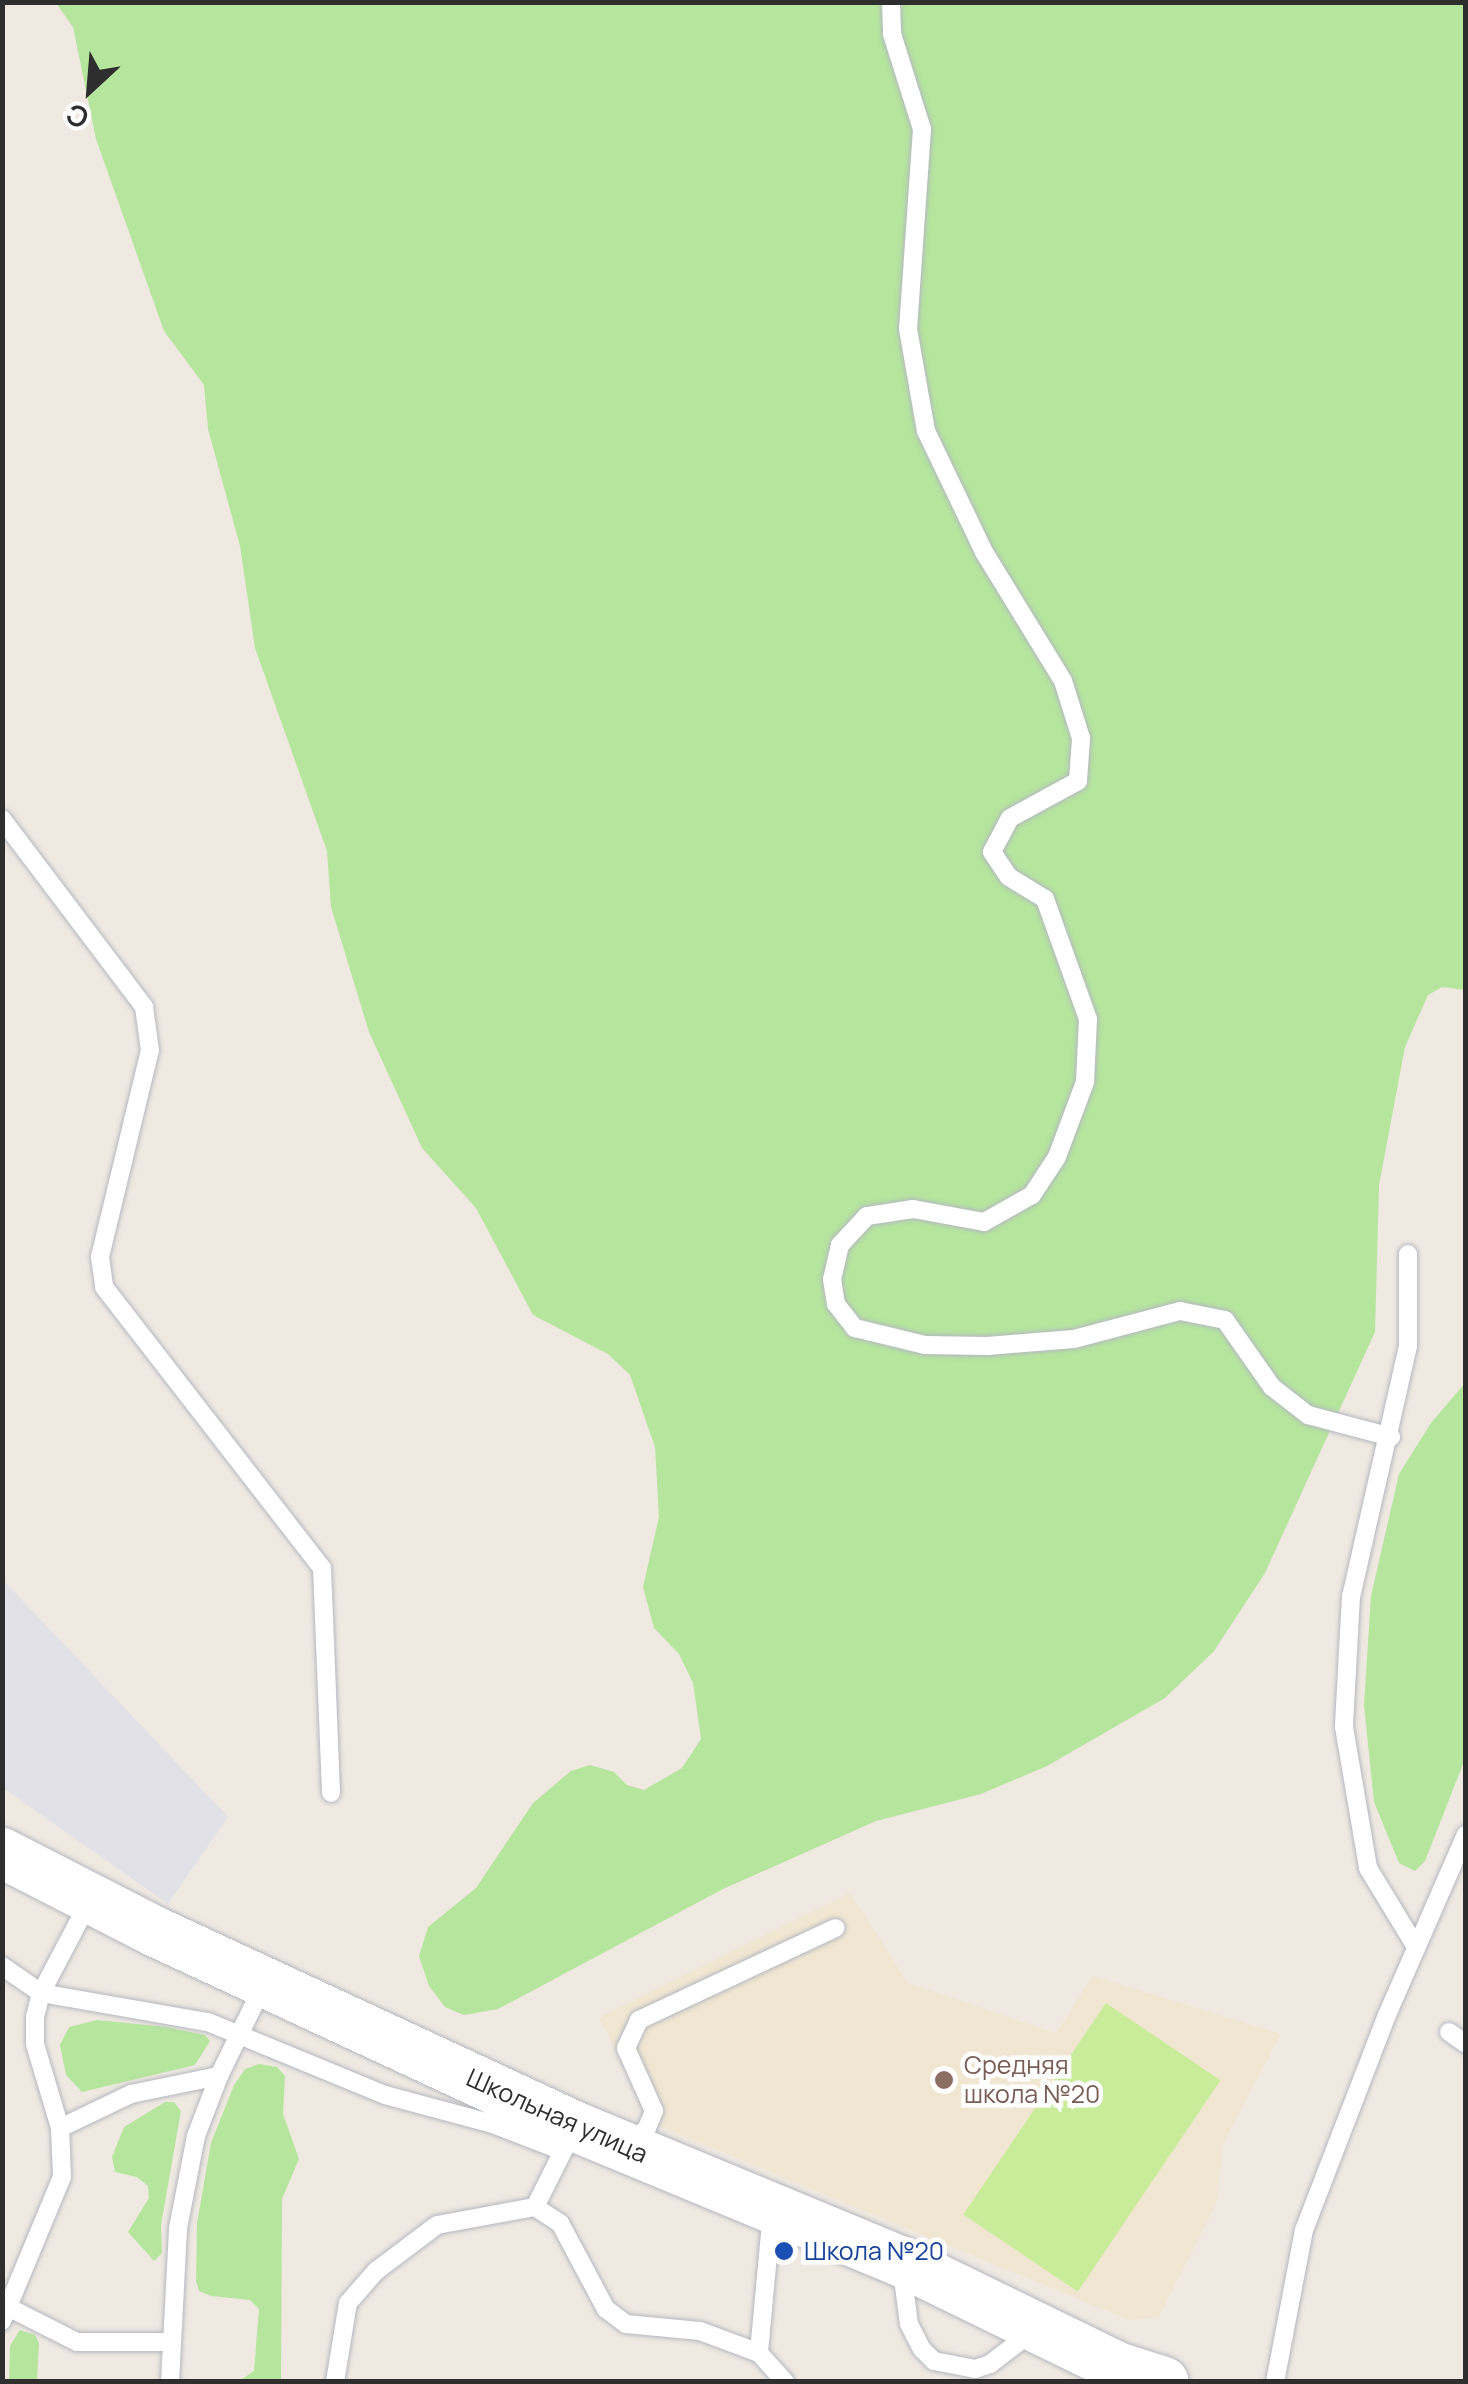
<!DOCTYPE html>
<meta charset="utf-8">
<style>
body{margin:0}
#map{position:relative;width:1468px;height:2384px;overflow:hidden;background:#efe9e1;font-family:Manrope,sans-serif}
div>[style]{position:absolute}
.industrial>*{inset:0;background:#e3e1e8}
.education>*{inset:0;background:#f0e6d1}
.green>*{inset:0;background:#b6e59e}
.pitch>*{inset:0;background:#c9ec9a;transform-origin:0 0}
.roads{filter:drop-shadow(0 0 2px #b4b7c1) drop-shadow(0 0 2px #b4b7c1)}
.lane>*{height:18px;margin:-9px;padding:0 9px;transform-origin:9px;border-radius:9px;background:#fff}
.secondary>*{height:50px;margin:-25px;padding:0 25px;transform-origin:25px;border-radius:25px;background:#fff}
.dots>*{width:28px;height:28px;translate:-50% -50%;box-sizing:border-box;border:5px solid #fff;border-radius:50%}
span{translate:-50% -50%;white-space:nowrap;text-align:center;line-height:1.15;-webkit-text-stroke:9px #fff;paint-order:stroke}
.education-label{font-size:25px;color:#785e54}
.left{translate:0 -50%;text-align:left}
.street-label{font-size:25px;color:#2e2e2e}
.transit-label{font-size:25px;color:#164399}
.frame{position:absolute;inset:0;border:5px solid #2e2e2e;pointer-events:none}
.north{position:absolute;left:40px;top:40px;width:100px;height:100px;-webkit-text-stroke:8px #fff;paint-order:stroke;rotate:206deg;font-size:28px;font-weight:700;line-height:40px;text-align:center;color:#2e2e2e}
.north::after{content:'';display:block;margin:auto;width:35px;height:45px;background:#2e2e2e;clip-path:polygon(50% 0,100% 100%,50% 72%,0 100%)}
</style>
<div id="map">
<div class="industrial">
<div style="clip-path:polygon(3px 1580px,228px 1817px,168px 1904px,3px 1788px)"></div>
</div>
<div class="education">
<div style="clip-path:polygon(850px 1893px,908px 1983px,1056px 2033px,1093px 1976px,1281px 2034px,1223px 2143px,1216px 2204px,1159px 2317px,1129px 2320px,657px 2125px,599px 2018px)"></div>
</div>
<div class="green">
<div style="clip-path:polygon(56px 3px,1465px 3px,1465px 990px,1442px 987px,1428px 995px,1405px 1047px,1379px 1185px,1375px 1332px,1265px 1573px,1214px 1651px,1165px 1698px,1047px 1766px,981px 1794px,876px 1821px,723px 1889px,498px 2009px,464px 2015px,445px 2007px,429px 1986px,419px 1956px,428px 1927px,476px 1888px,533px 1803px,571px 1771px,590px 1765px,614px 1772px,627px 1785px,644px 1790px,682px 1768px,701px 1739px,693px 1683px,679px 1654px,654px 1628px,643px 1587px,659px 1517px,655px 1447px,630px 1375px,608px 1354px,533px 1315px,476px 1208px,422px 1148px,369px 1032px,331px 907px,327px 851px,255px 648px,240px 546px,208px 429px,204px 385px,164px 331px,96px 139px,73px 27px)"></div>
<div style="clip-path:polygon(1465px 1383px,1465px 1759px,1425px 1861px,1415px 1871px,1399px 1863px,1374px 1802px,1364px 1705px,1371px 1596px,1399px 1474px,1431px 1423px)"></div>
<div style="clip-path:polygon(97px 2020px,167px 2027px,205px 2035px,210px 2041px,195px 2065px,82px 2092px,66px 2075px,60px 2045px,69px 2027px)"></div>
<div style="clip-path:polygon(259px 2064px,277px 2067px,285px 2076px,283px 2114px,299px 2159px,282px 2199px,281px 2381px,239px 2381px,254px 2371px,259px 2309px,250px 2300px,211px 2296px,199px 2291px,196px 2281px,197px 2223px,211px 2143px,234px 2085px,245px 2069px)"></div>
<div style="clip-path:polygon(165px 2102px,174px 2102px,181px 2111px,161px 2225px,162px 2253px,154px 2261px,128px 2232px,149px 2198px,148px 2186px,137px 2177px,115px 2172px,112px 2157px,124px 2127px)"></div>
<div style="clip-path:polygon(20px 2330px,35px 2335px,39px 2343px,37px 2381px,9px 2381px,10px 2346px)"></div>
</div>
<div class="pitch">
<div style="left:1106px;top:2003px;width:138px;height:255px;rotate:34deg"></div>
</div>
<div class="roads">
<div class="lane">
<div style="left:891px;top:2px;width:32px;rotate:88deg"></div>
<div style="left:892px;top:34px;width:100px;rotate:72.5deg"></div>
<div style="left:922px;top:129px;width:200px;rotate:94deg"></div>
<div style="left:908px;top:329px;width:104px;rotate:80deg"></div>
<div style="left:926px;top:431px;width:134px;rotate:64.4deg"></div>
<div style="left:984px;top:552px;width:151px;rotate:58.5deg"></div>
<div style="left:1063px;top:681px;width:60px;rotate:72.5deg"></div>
<div style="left:1081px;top:738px;width:43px;rotate:94deg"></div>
<div style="left:1078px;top:781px;width:77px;rotate:151.4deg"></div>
<div style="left:1010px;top:818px;width:38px;rotate:118deg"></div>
<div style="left:992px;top:852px;width:30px;rotate:56deg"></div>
<div style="left:1009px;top:877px;width:42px;rotate:31.4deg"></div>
<div style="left:1045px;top:899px;width:127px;rotate:70.3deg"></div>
<div style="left:1088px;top:1019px;width:63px;rotate:92.7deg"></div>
<div style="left:1085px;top:1082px;width:80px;rotate:110.5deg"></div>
<div style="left:1057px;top:1157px;width:45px;rotate:123.3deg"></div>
<div style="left:1032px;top:1195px;width:55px;rotate:150.6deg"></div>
<div style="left:984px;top:1222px;width:72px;rotate:-169.6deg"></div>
<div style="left:913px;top:1209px;width:47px;rotate:171.3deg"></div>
<div style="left:867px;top:1216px;width:40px;rotate:133deg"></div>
<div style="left:840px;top:1245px;width:35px;rotate:103deg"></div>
<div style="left:832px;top:1279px;width:25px;rotate:81deg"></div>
<div style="left:836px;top:1304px;width:31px;rotate:52deg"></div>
<div style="left:855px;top:1328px;width:72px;rotate:13.7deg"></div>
<div style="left:925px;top:1345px;width:62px;rotate:0.9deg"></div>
<div style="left:987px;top:1346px;width:87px;rotate:-4.6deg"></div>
<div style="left:1074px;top:1339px;width:110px;rotate:-14.8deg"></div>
<div style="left:1180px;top:1311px;width:46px;rotate:11.3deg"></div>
<div style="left:1225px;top:1320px;width:82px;rotate:55deg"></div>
<div style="left:1272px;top:1387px;width:46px;rotate:37.9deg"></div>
<div style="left:1308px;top:1415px;width:86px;rotate:14.8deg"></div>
<div style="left:2px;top:819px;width:236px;rotate:52.9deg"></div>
<div style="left:144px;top:1007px;width:43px;rotate:82.1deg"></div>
<div style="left:150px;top:1050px;width:213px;rotate:103.6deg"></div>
<div style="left:100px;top:1257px;width:30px;rotate:82deg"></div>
<div style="left:104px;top:1287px;width:356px;rotate:52.2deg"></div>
<div style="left:322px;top:1568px;width:225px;rotate:87.7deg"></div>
<div style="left:1408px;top:1254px;width:92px;rotate:90deg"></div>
<div style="left:1408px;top:1346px;width:256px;rotate:102.8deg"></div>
<div style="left:1351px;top:1596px;width:131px;rotate:93.1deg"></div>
<div style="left:1344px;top:1727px;width:143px;rotate:80.3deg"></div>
<div style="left:1368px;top:1868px;width:92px;rotate:58.7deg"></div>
<div style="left:2px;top:1966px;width:47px;rotate:34.7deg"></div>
<div style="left:41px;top:1993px;width:169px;rotate:9.9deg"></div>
<div style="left:208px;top:2022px;width:191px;rotate:22.4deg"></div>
<div style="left:385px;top:2095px;width:112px;rotate:15deg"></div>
<div style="left:493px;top:2124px;width:75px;rotate:21.1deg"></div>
<div style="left:1449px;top:2032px;width:21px;rotate:35deg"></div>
<div style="left:60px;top:2128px;width:79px;rotate:-25.6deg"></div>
<div style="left:131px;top:2094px;width:90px;rotate:-11.6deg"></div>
<div style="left:629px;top:2140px;width:20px;rotate:-30deg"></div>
<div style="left:646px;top:2130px;width:21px;rotate:-67deg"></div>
<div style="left:654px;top:2111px;width:69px;rotate:-114deg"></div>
<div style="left:626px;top:2048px;width:31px;rotate:-65deg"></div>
<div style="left:639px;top:2020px;width:217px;rotate:-25.1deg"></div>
<div style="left:535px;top:2207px;width:30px;rotate:33deg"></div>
<div style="left:560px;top:2223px;width:98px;rotate:61.9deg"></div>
<div style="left:606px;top:2309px;width:25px;rotate:37deg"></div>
<div style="left:626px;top:2324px;width:74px;rotate:5.4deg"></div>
<div style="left:700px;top:2331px;width:63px;rotate:20.4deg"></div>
<div style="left:772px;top:2212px;width:142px;rotate:95.3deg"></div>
<div style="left:759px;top:2353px;width:39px;rotate:48deg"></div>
<div style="left:902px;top:2271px;width:53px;rotate:82.5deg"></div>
<div style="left:909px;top:2324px;width:28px;rotate:63deg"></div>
<div style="left:922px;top:2349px;width:17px;rotate:45deg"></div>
<div style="left:934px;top:2361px;width:42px;rotate:11deg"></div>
<div style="left:975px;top:2369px;width:16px;rotate:-18deg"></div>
<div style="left:990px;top:2364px;width:53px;rotate:-37.3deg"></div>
<div style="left:2px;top:2304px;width:84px;rotate:26.9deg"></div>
<div style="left:77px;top:2342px;width:95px"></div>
<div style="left:2px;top:2321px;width:156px;rotate:-67.4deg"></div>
<div style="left:62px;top:2177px;width:49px;rotate:-92.3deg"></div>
<div style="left:60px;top:2128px;width:88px;rotate:-106.6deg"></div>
<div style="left:35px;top:2044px;width:27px;rotate:-90deg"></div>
<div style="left:35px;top:2017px;width:25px;rotate:-76deg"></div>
<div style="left:41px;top:1993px;width:105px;rotate:-62.2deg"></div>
<div style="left:170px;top:2382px;width:154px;rotate:-87deg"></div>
<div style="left:178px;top:2228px;width:94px;rotate:-78.9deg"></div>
<div style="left:196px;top:2136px;width:64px;rotate:-69deg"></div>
<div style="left:219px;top:2076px;width:102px;rotate:-63.9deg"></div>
<div style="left:335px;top:2382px;width:80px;rotate:-80.7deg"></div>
<div style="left:348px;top:2303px;width:43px;rotate:-48.8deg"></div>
<div style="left:376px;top:2271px;width:76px;rotate:-37deg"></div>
<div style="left:437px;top:2225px;width:100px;rotate:-10.4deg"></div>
<div style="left:535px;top:2207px;width:72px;rotate:-63.4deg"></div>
<div style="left:1275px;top:2382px;width:155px;rotate:-79.2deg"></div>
<div style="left:1304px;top:2230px;width:230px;rotate:-68.9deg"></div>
<div style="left:1387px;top:2015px;width:197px;rotate:-66.4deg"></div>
</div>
<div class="secondary">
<div style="left:2px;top:1853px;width:173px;rotate:27.2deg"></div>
<div style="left:156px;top:1932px;width:463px;rotate:24.9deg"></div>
<div style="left:576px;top:2127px;width:351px;rotate:22.5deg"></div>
<div style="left:900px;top:2261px;width:242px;rotate:26deg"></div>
<div style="left:1117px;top:2367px;width:49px;rotate:17.7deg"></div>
</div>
</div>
<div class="dots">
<div style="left:944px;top:2080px;background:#8d6e63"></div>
<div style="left:784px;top:2251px;background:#1a4fb4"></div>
</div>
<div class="education-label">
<span class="left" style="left:964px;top:2080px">Средняя<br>школа №20</span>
</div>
<div class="street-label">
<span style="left:557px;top:2116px;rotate:24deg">Школьная улица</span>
</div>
<div class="transit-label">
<span class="left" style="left:804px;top:2251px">Школа №20</span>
</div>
<div class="frame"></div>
<div class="north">С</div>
</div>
